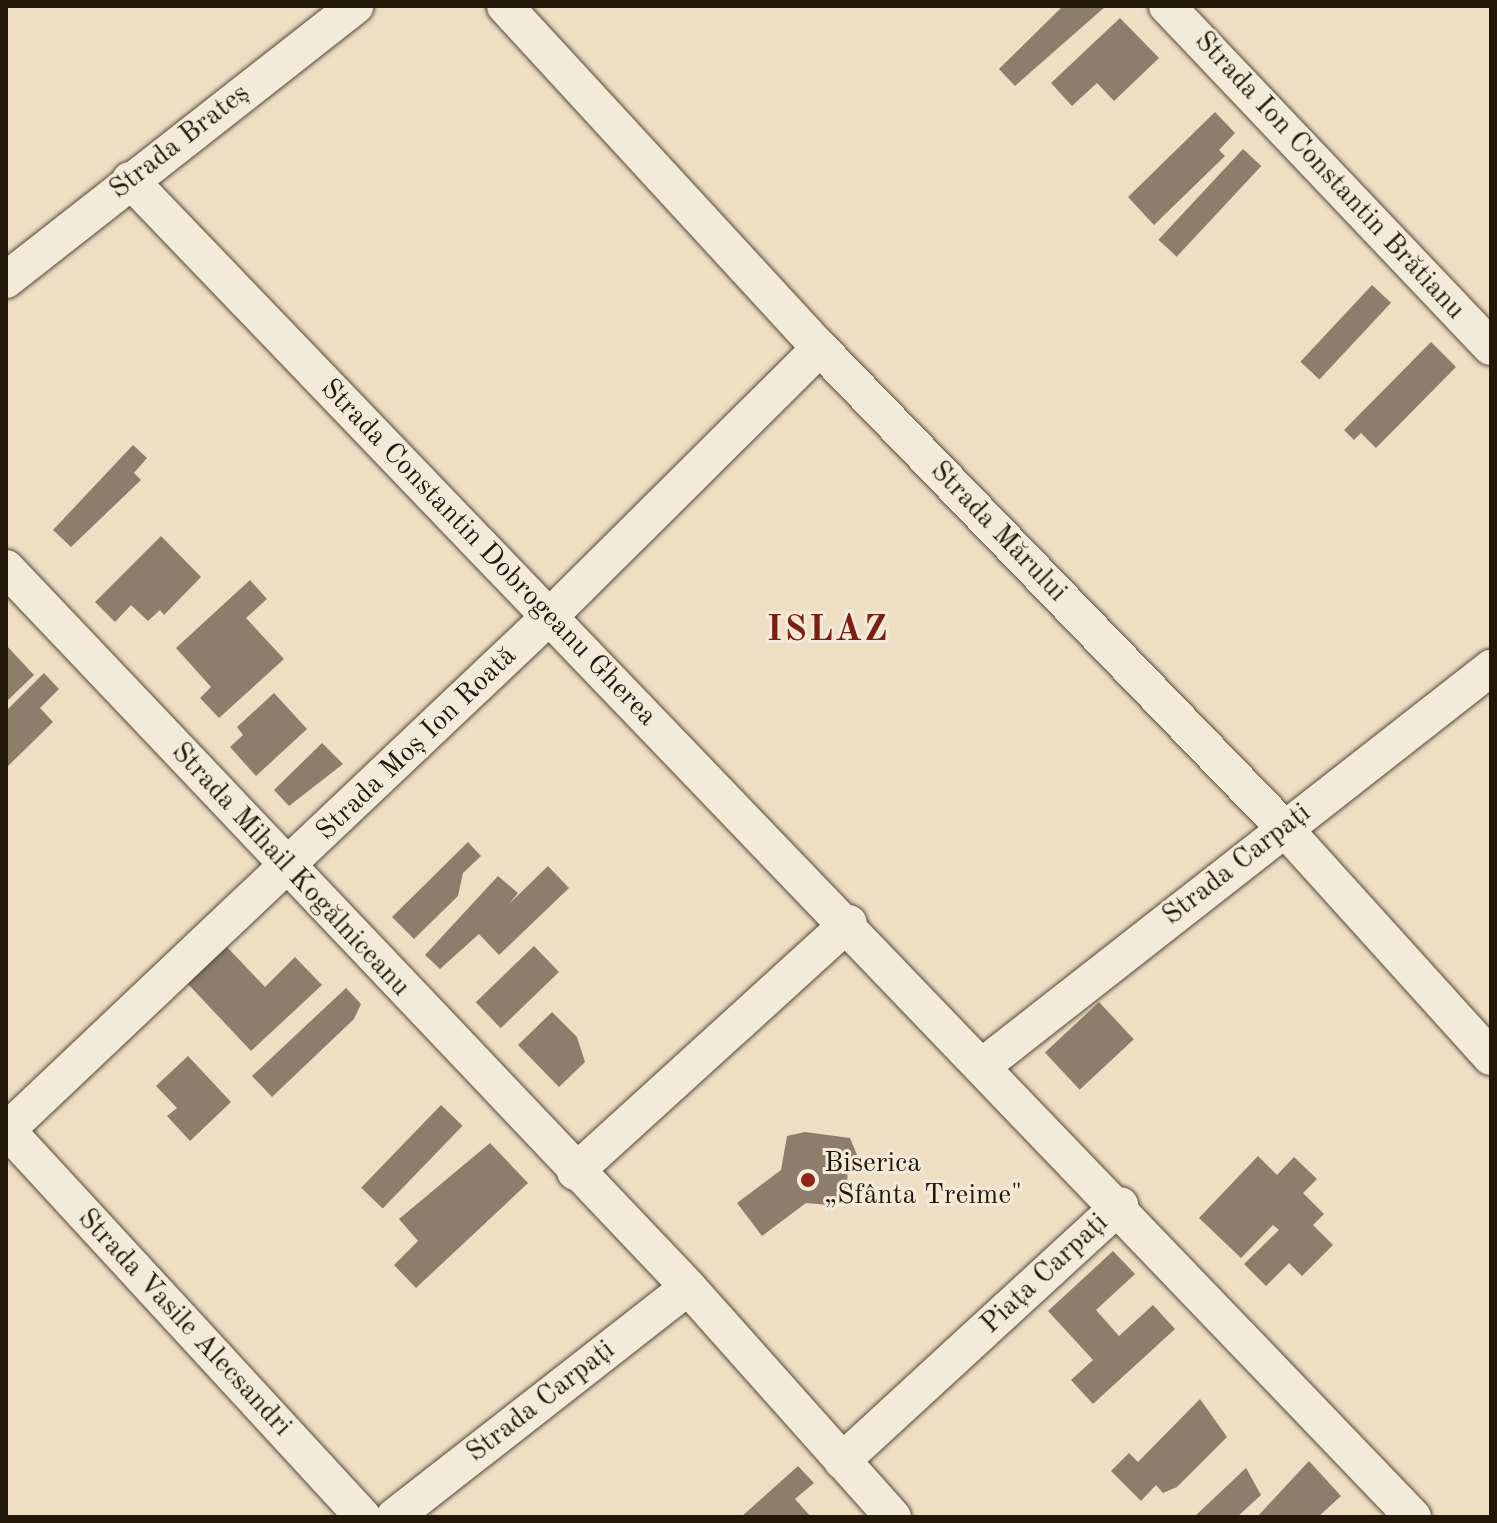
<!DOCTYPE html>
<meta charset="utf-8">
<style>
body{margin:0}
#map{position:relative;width:1497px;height:1523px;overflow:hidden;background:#eedec4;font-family:"Old Standard TT",serif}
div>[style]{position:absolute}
.building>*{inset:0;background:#8c7e6a;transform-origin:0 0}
.roads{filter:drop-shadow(0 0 2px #554938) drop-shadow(0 0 2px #554938)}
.street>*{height:36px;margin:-18px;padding:0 18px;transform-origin:18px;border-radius:18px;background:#f4ead9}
.dots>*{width:22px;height:22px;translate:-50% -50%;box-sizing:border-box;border:4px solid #f4ead9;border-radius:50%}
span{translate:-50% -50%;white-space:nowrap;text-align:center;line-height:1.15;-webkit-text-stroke:6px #f4ead9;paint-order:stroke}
.street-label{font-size:28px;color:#221709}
.poi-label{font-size:28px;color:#221709}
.left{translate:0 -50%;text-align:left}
.district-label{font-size:36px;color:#7a1f14;font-weight:700;letter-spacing:2px}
.frame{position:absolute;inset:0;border:8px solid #221709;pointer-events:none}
</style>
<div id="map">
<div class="building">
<div style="clip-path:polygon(1063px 6px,1106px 6px,1015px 86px,999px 69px)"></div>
<div style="clip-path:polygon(1120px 18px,1159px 58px,1114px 101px,1097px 83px,1072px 106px,1051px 83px)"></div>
<div style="clip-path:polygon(1215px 112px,1235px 133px,1219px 150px,1225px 156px,1154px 225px,1128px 197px)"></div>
<div style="left:1243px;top:149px;width:25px;height:124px;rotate:43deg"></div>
<div style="left:1372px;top:285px;width:26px;height:105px;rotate:43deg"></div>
<div style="clip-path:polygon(1431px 342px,1456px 367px,1376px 448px,1361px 433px,1354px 440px,1344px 430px)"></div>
<div style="clip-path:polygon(133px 445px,147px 458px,134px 473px,141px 480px,71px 547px,53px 530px)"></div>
<div style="clip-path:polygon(161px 536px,201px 577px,164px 615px,160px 610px,148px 621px,131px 605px,115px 622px,95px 602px)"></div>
<div style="clip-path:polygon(250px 580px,267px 599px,246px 618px,284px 659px,219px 718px,200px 698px,211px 687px,176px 648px)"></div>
<div style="clip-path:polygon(6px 645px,34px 675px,6px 702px)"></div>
<div style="clip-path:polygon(44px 673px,59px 689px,40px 708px,53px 722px,6px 768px,6px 711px)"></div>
<div style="clip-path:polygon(274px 693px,307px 729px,256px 776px,230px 747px,243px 735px,237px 727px)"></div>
<div style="clip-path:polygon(322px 743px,343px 764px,289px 806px,274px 790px)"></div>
<div style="clip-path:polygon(468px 842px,481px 856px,463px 873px,458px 896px,414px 939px,392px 917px)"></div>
<div style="clip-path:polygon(548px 866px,569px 888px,499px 955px,479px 934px,440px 969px,425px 955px,498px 876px,518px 893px,509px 904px)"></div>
<div style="clip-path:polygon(226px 946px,265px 987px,295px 957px,322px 985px,251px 1051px,187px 983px)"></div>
<div style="left:534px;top:946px;width:36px;height:81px;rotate:46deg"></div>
<div style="clip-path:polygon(346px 988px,361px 1004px,354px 1019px,272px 1097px,252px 1076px)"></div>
<div style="left:1099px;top:1002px;width:51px;height:74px;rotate:47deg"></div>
<div style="clip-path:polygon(552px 1012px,577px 1037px,585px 1062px,559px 1087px,518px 1045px)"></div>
<div style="clip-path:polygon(188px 1056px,231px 1102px,190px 1141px,167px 1116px,177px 1108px,156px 1086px)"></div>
<div style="left:441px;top:1105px;width:30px;height:115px;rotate:44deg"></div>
<div style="clip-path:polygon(805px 1132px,850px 1138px,857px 1155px,847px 1168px,848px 1190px,840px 1206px,806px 1203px,762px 1236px,737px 1203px,781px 1170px,787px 1136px)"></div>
<div style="clip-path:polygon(490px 1143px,528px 1183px,416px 1288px,394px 1265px,418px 1241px,399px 1219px)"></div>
<div style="clip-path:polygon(1258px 1156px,1277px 1175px,1294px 1157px,1317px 1179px,1303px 1193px,1324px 1214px,1313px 1225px,1333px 1245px,1302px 1276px,1289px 1263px,1266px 1286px,1244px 1264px,1279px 1230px,1273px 1225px,1241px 1258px,1199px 1218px)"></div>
<div style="clip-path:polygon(1113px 1251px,1135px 1274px,1096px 1310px,1119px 1336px,1153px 1305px,1175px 1329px,1093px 1404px,1071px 1380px,1093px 1360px,1048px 1311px)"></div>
<div style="clip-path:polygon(1200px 1399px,1227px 1437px,1177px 1487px,1163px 1493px,1156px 1485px,1141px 1501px,1111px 1471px,1129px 1453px,1138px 1462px)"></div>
<div style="clip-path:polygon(1309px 1461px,1341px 1496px,1318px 1517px,1257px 1517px)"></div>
<div style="clip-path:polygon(798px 1466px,814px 1483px,795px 1499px,811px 1517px,741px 1517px)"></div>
<div style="clip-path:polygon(1246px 1468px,1261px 1495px,1237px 1517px,1194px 1517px)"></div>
</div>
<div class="roads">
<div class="street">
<div style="left:505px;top:6px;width:465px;rotate:47.4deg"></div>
<div style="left:820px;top:348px;width:666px;rotate:45.97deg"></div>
<div style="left:1283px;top:827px;width:310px;rotate:47.9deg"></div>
<div style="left:1167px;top:6px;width:470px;rotate:46.5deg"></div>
<div style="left:130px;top:180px;width:1853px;rotate:46.18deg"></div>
<div style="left:6px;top:280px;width:444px;rotate:-38.1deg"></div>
<div style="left:6px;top:568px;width:991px;rotate:46.51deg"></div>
<div style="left:688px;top:1287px;width:308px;rotate:48.3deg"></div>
<div style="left:985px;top:1064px;width:643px;rotate:-38.05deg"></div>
<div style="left:6px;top:1129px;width:527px;rotate:47.38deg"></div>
<div style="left:6px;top:1131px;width:748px;rotate:-43.43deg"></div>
<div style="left:549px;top:617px;width:382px;rotate:-44.8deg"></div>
<div style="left:575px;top:1172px;width:370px;rotate:-42.3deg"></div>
<div style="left:842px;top:1461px;width:378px;rotate:-42.6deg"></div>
<div style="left:394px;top:1517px;width:373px;rotate:-38deg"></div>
</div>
</div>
<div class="dots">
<div style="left:808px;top:1180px;background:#8f2418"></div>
</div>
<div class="street-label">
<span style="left:180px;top:142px;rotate:-38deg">Strada Brateș</span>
<span style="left:1329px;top:176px;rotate:47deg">Strada Ion Constantin Brătianu</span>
<span style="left:998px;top:532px;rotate:46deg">Strada Mărului</span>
<span style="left:488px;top:553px;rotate:46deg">Strada Constantin Dobrogeanu Gherea</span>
<span style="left:417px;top:744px;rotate:-44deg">Strada Moș Ion Roată</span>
<span style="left:1237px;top:865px;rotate:-38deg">Strada Carpați</span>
<span style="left:290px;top:870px;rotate:47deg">Strada Mihail Kogălniceanu</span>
<span style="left:1045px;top:1274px;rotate:-43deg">Piața Carpați</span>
<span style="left:184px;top:1323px;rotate:47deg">Strada Vasile Alecsandri</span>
<span style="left:541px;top:1402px;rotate:-38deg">Strada Carpați</span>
</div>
<div class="poi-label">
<span class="left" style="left:824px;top:1180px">Biserica<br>„Sfânta Treime"</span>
</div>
<div class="district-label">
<span style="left:828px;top:632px">ISLAZ</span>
</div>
<div class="frame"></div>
</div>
